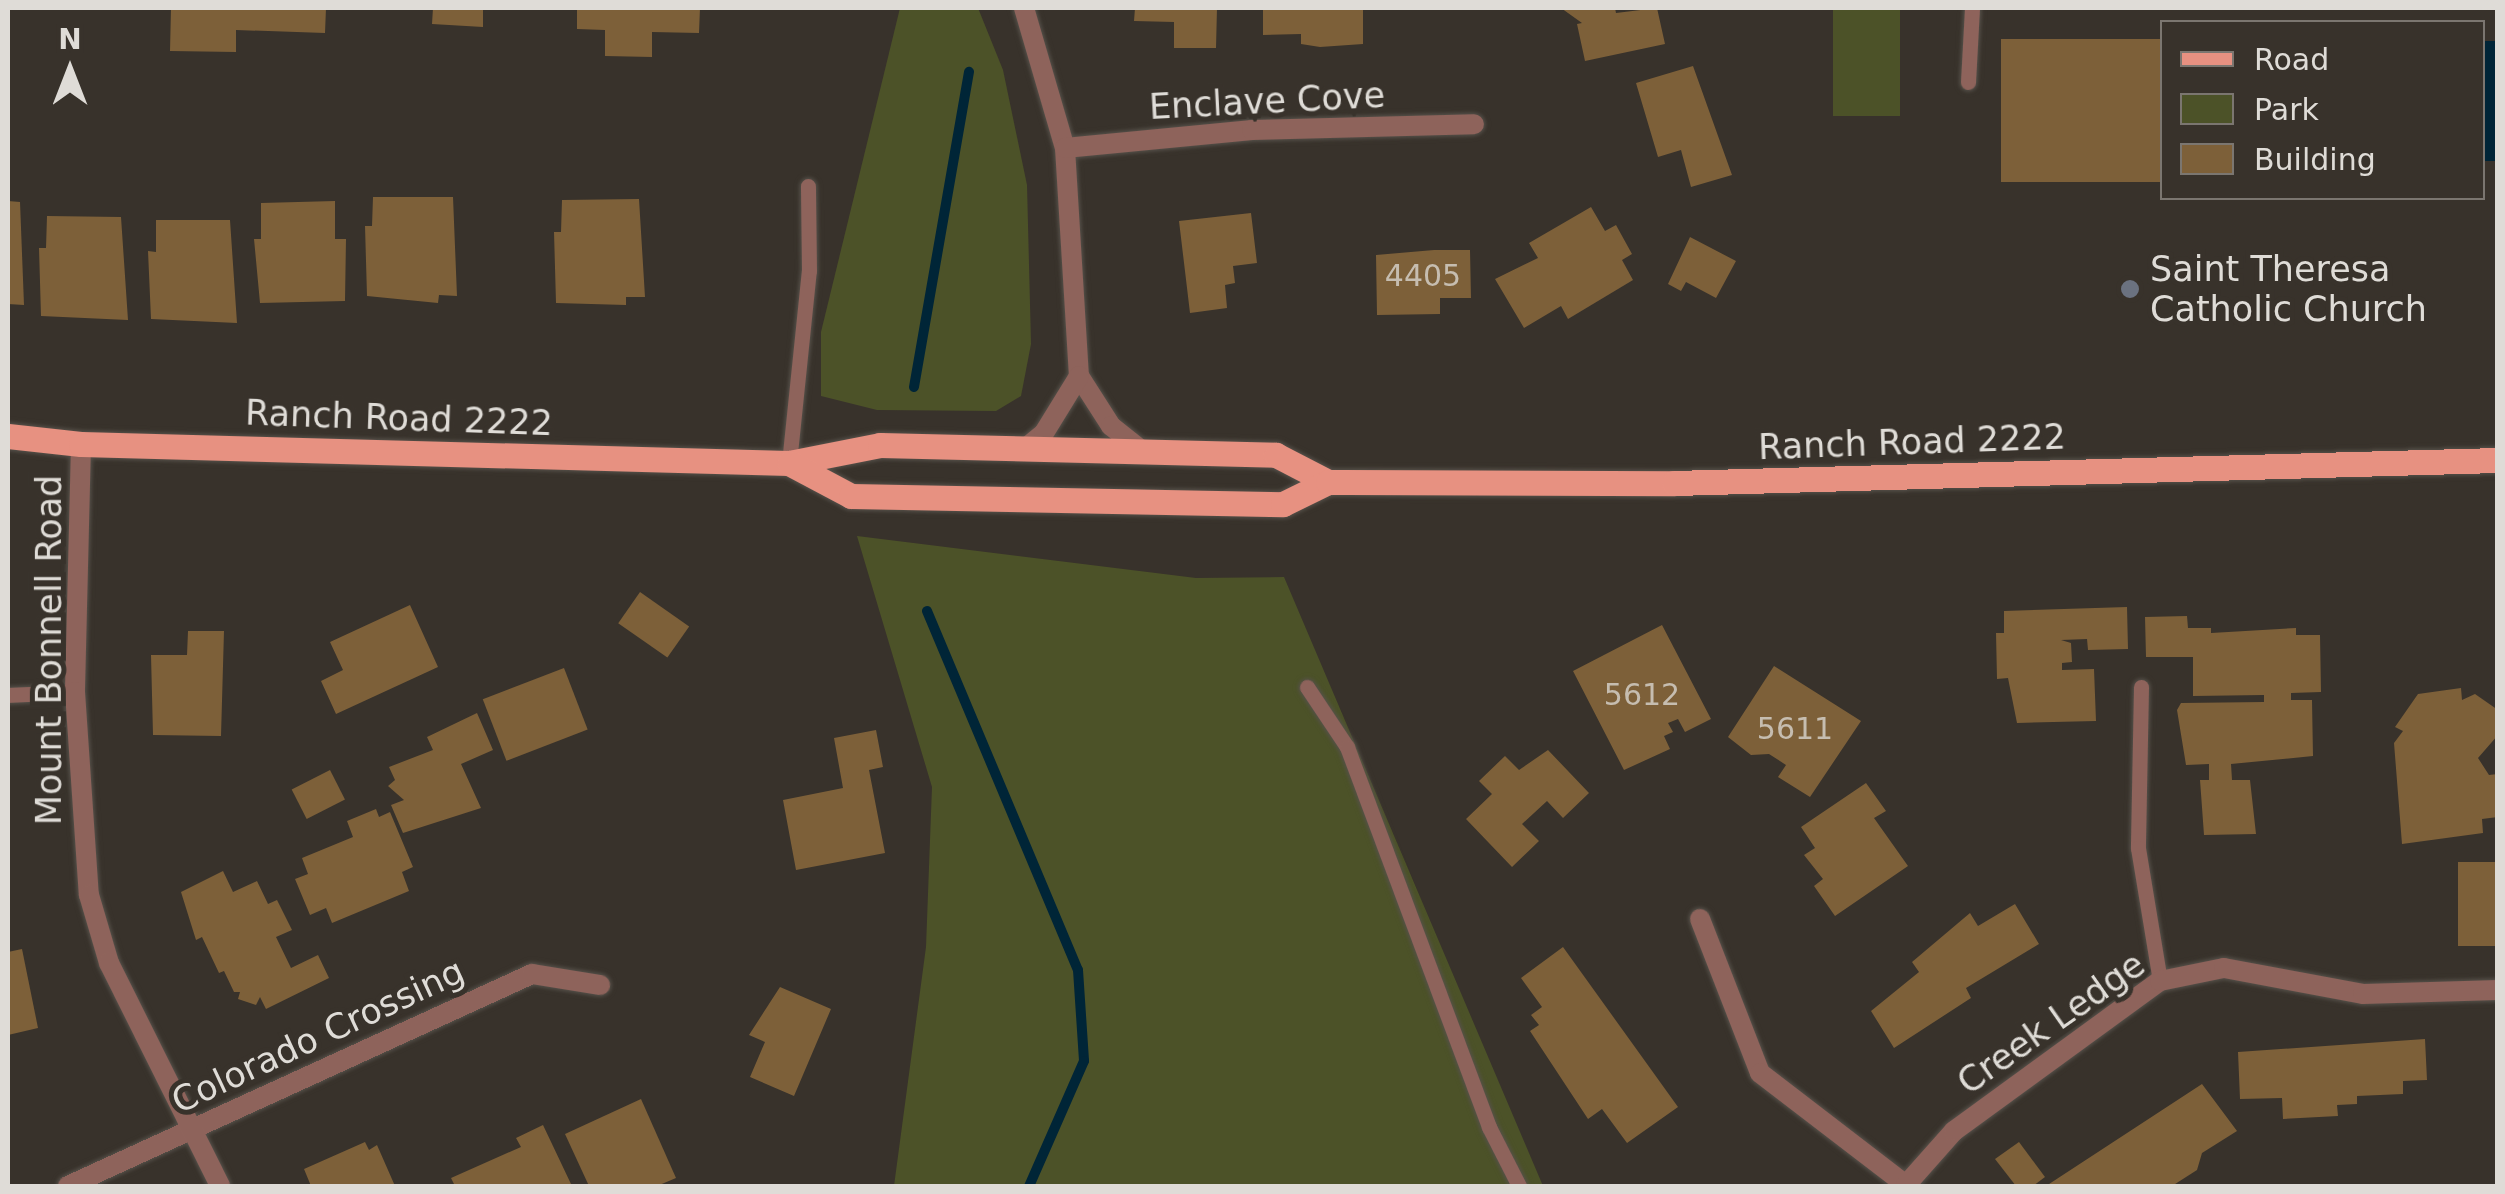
<!DOCTYPE html>
<style>
body{margin:0}
#map{position:relative;width:2505px;height:1194px;overflow:hidden;background:#38322b;font-family:"DejaVu Sans",sans-serif}
div>[style]{position:absolute}
.green>*{inset:0;background:#4c5228;transform-origin:0 0}
.water>*{inset:0;background:#002537;transform-origin:0 0}
.stream>*{height:10px;margin:-5px;padding:0 5px;transform-origin:5px;border-radius:5px;background:#002537}
.building>*{inset:0;background:#7d6039;transform-origin:0 0}
.roads{filter:drop-shadow(0 0 2px #56514a) drop-shadow(0 0 2px #56514a)}
.service>*{height:15px;margin:-7.5px;padding:0 7.5px;transform-origin:7.5px;border-radius:7.5px;background:#8e635b}
.minor>*{height:20px;margin:-10px;padding:0 10px;transform-origin:10px;border-radius:10px;background:#8e635b}
.tertiary>*{height:20px;margin:-10px;padding:0 10px;transform-origin:10px;border-radius:10px;background:#8e635b}
.primary>*{height:25px;margin:-12.5px;padding:0 12.5px;transform-origin:12.5px;border-radius:12.5px;background:#e79181}
.dots>*{width:28px;height:28px;translate:-50% -50%;box-sizing:border-box;border:5px solid #38322b;border-radius:50%}
span{translate:-50% -50%;white-space:nowrap;text-align:center;line-height:1.15;-webkit-text-stroke:10px #38322b;paint-order:stroke}
.number-label{font-size:30px;color:#c6bdb0}
.number-label span{-webkit-text-stroke-width:0}
.street-label{font-size:35px;color:#dfdcd7}
.poi-label{font-size:35px;color:#dfdcd7}
.left{translate:0 -50%;text-align:left}
.frame{position:absolute;inset:0;border:10px solid #dfdcd7;pointer-events:none}
.legend{position:absolute;left:2160px;top:20px;width:325px;height:180px;box-sizing:border-box;background:#38322b;border:2px solid #7b7670;margin:0;padding:12px 18px;list-style:none;font-size:30px;color:#dfdcd7}
.legend li{display:flex;align-items:center;gap:20px;height:50px}
.legend b{width:50px;border:2px solid #7b7670}
.north{position:absolute;left:20px;top:20px;width:100px;height:100px;-webkit-text-stroke:8px #38322b;paint-order:stroke;rotate:0deg;font-size:28px;font-weight:700;line-height:40px;text-align:center;color:#dfdcd7}
.north::after{content:'';display:block;margin:auto;width:35px;height:45px;background:#dfdcd7;clip-path:polygon(50% 0,100% 100%,50% 72%,0 100%)}
</style>
<div id="map">
<div class="green">
<div style="clip-path:polygon(900px 8px,978px 8px,1003px 70px,1027px 185px,1031px 344px,1021px 396px,996px 411px,877px 410px,821px 396px,821px 332px)"></div>
<div style="left:1833px;top:8px;width:67px;height:108px"></div>
<div style="clip-path:polygon(857px 536px,1196px 578px,1284px 577px,1543px 1186px,894px 1186px,926px 947px,932px 787px)"></div>
</div>
<div class="water">
<div style="left:2497px;top:41px;width:120px;height:14px;rotate:90deg"></div>
</div>
<div class="stream">
<div style="left:914px;top:387px;width:320px;rotate:-80.1deg"></div>
<div style="left:927px;top:611px;width:389px;rotate:67.2deg"></div>
<div style="left:1078px;top:970px;width:91px;rotate:86.2deg"></div>
<div style="left:1084px;top:1061px;width:137px;rotate:113.7deg"></div>
</div>
<div class="building">
<div style="clip-path:polygon(171px 8px,326px 8px,325px 33px,236px 30px,236px 52px,170px 51px)"></div>
<div style="clip-path:polygon(433px 8px,483px 8px,483px 27px,432px 24px)"></div>
<div style="clip-path:polygon(577px 8px,700px 8px,699px 33px,652px 32px,652px 57px,605px 56px,605px 30px,577px 29px)"></div>
<div style="clip-path:polygon(1135px 8px,1217px 8px,1216px 48px,1174px 48px,1174px 22px,1134px 21px)"></div>
<div style="clip-path:polygon(1263px 8px,1363px 8px,1363px 44px,1320px 47px,1301px 44px,1301px 34px,1263px 35px)"></div>
<div style="clip-path:polygon(1561px 8px,1615px 8px,1616px 13px,1657px 8px,1665px 44px,1585px 61px,1577px 24px,1582px 23px)"></div>
<div style="left:2162px;top:39px;width:143px;height:161px;rotate:90deg"></div>
<div style="clip-path:polygon(1693px 66px,1732px 175px,1691px 187px,1681px 150px,1658px 157px,1636px 83px)"></div>
<div style="clip-path:polygon(373px 197px,453px 197px,457px 296px,439px 295px,438px 303px,367px 296px,365px 226px,372px 226px)"></div>
<div style="clip-path:polygon(639px 199px,645px 297px,626px 297px,626px 305px,556px 303px,554px 232px,561px 232px,562px 200px)"></div>
<div style="clip-path:polygon(8px 201px,20px 202px,24px 305px,8px 304px)"></div>
<div style="clip-path:polygon(335px 201px,335px 239px,346px 239px,345px 301px,260px 303px,254px 239px,261px 239px,261px 203px)"></div>
<div style="clip-path:polygon(1591px 207px,1605px 231px,1616px 225px,1632px 254px,1622px 260px,1633px 280px,1568px 319px,1561px 306px,1524px 328px,1495px 279px,1538px 258px,1529px 243px)"></div>
<div style="clip-path:polygon(1251px 213px,1257px 263px,1233px 266px,1235px 283px,1225px 285px,1227px 308px,1190px 313px,1179px 221px)"></div>
<div style="clip-path:polygon(47px 216px,121px 217px,128px 320px,41px 316px,39px 248px,46px 248px)"></div>
<div style="clip-path:polygon(156px 220px,230px 220px,237px 323px,151px 319px,148px 251px,156px 252px)"></div>
<div style="clip-path:polygon(1690px 237px,1736px 261px,1716px 298px,1686px 282px,1681px 291px,1668px 284px)"></div>
<div style="clip-path:polygon(1434px 250px,1470px 250px,1471px 298px,1440px 298px,1440px 314px,1377px 315px,1376px 255px)"></div>
<div style="left:640px;top:592px;width:60px;height:38px;rotate:35deg"></div>
<div style="clip-path:polygon(410px 605px,438px 667px,336px 714px,321px 681px,343px 670px,330px 642px)"></div>
<div style="clip-path:polygon(2127px 607px,2128px 649px,2088px 650px,2087px 639px,2061px 640px,2071px 643px,2072px 662px,2062px 663px,2062px 670px,2094px 669px,2096px 721px,2017px 723px,2008px 678px,1997px 679px,1996px 633px,2004px 633px,2004px 611px)"></div>
<div style="clip-path:polygon(2187px 616px,2188px 628px,2211px 628px,2211px 633px,2296px 628px,2296px 635px,2320px 635px,2321px 692px,2291px 693px,2291px 700px,2312px 700px,2313px 756px,2231px 764px,2232px 780px,2250px 780px,2256px 834px,2204px 835px,2200px 780px,2209px 780px,2209px 764px,2186px 765px,2177px 710px,2181px 703px,2264px 702px,2264px 695px,2193px 696px,2193px 657px,2146px 657px,2145px 617px)"></div>
<div style="clip-path:polygon(1662px 625px,1711px 719px,1685px 732px,1678px 719px,1668px 723px,1673px 732px,1664px 736px,1670px 749px,1624px 770px,1573px 671px)"></div>
<div style="clip-path:polygon(188px 631px,224px 631px,221px 736px,153px 735px,151px 655px,187px 655px)"></div>
<div style="clip-path:polygon(1774px 666px,1861px 721px,1810px 797px,1778px 777px,1786px 765px,1769px 754px,1751px 755px,1728px 737px)"></div>
<div style="left:564px;top:668px;width:66px;height:87px;rotate:69deg"></div>
<div style="clip-path:polygon(2461px 688px,2462px 700px,2475px 694px,2498px 710px,2498px 735px,2478px 758px,2489px 775px,2498px 774px,2498px 817px,2482px 819px,2483px 833px,2402px 844px,2394px 743px,2403px 731px,2395px 727px,2418px 694px)"></div>
<div style="clip-path:polygon(477px 713px,493px 750px,461px 764px,481px 808px,403px 833px,391px 805px,404px 800px,388px 786px,395px 780px,389px 767px,433px 750px,427px 737px)"></div>
<div style="clip-path:polygon(876px 730px,883px 767px,869px 770px,885px 853px,796px 870px,783px 800px,843px 788px,834px 738px)"></div>
<div style="clip-path:polygon(1548px 750px,1589px 793px,1563px 818px,1547px 801px,1522px 824px,1539px 841px,1512px 867px,1466px 819px,1492px 794px,1479px 781px,1505px 756px,1519px 770px)"></div>
<div style="left:330px;top:770px;width:33px;height:43px;rotate:63deg"></div>
<div style="clip-path:polygon(1866px 783px,1886px 811px,1874px 818px,1908px 866px,1835px 916px,1814px 886px,1823px 879px,1804px 855px,1815px 848px,1801px 827px)"></div>
<div style="clip-path:polygon(376px 809px,379px 817px,390px 812px,413px 867px,402px 872px,409px 891px,332px 923px,326px 908px,310px 915px,295px 879px,308px 874px,302px 858px,353px 837px,347px 821px)"></div>
<div style="left:2498px;top:862px;width:84px;height:40px;rotate:90deg"></div>
<div style="clip-path:polygon(223px 871px,233px 892px,257px 881px,268px 904px,277px 900px,292px 930px,276px 937px,291px 968px,318px 955px,329px 978px,266px 1009px,260px 997px,256px 1005px,238px 999px,240px 992px,234px 992px,224px 971px,219px 973px,202px 937px,196px 940px,181px 892px)"></div>
<div style="clip-path:polygon(2015px 904px,2039px 944px,1966px 988px,1971px 998px,1894px 1048px,1871px 1011px,1919px 972px,1912px 962px,1970px 913px,1978px 926px)"></div>
<div style="clip-path:polygon(1563px 947px,1678px 1107px,1627px 1143px,1602px 1109px,1588px 1119px,1530px 1031px,1539px 1025px,1531px 1015px,1542px 1007px,1521px 978px)"></div>
<div style="clip-path:polygon(22px 949px,38px 1028px,8px 1035px,8px 952px)"></div>
<div style="clip-path:polygon(780px 987px,831px 1009px,794px 1096px,750px 1077px,765px 1042px,749px 1035px)"></div>
<div style="clip-path:polygon(2425px 1039px,2427px 1080px,2403px 1081px,2403px 1094px,2357px 1096px,2357px 1104px,2337px 1105px,2338px 1116px,2283px 1119px,2282px 1098px,2240px 1099px,2238px 1052px)"></div>
<div style="clip-path:polygon(2202px 1084px,2237px 1131px,2202px 1153px,2197px 1170px,2172px 1186px,2046px 1186px)"></div>
<div style="clip-path:polygon(641px 1099px,676px 1178px,657px 1186px,589px 1186px,565px 1134px)"></div>
<div style="clip-path:polygon(543px 1125px,571px 1184px,455px 1186px,451px 1178px,521px 1147px,516px 1138px)"></div>
<div style="clip-path:polygon(365px 1142px,369px 1150px,377px 1145px,395px 1186px,311px 1186px,304px 1169px)"></div>
<div style="clip-path:polygon(2019px 1142px,2045px 1177px,2033px 1186px,2016px 1186px,1995px 1159px)"></div>
</div>
<div class="roads">
<div class="service">
<div style="left:1968px;top:82px;width:74px;rotate:-86.9deg"></div>
<div style="left:789px;top:463px;width:193px;rotate:-84.1deg"></div>
<div style="left:809px;top:271px;width:85px;rotate:-90.7deg"></div>
<div style="left:1307px;top:687px;width:72px;rotate:56.3deg"></div>
<div style="left:1347px;top:747px;width:406px;rotate:69.5deg"></div>
<div style="left:1489px;top:1127px;width:66px;rotate:63deg"></div>
<div style="left:2141px;top:687px;width:161px;rotate:91.1deg"></div>
<div style="left:2138px;top:848px;width:135px;rotate:80.6deg"></div>
<div style="left:8px;top:695px;width:67px;rotate:-2.6deg"></div>
</div>
<div class="minor">
<div style="left:1024px;top:8px;width:146px;rotate:73.7deg"></div>
<div style="left:1065px;top:148px;width:228px;rotate:86.5deg"></div>
<div style="left:1079px;top:376px;width:59px;rotate:57.4deg"></div>
<div style="left:1111px;top:426px;width:43px;rotate:38.5deg"></div>
<div style="left:1065px;top:148px;width:188px;rotate:-5.5deg"></div>
<div style="left:1252px;top:130px;width:222px;rotate:-1.5deg"></div>
<div style="left:1022px;top:451px;width:28px;rotate:-39deg"></div>
<div style="left:1044px;top:433px;width:67px;rotate:-58.4deg"></div>
<div style="left:1700px;top:919px;width:165px;rotate:68.7deg"></div>
<div style="left:1760px;top:1073px;width:185px;rotate:37.5deg"></div>
<div style="left:1906px;top:1185px;width:72px;rotate:-48.4deg"></div>
<div style="left:1954px;top:1131px;width:255px;rotate:-36.1deg"></div>
<div style="left:2160px;top:981px;width:65px;rotate:-11.5deg"></div>
<div style="left:2224px;top:968px;width:141px;rotate:10.6deg"></div>
<div style="left:2363px;top:994px;width:135px;rotate:-1.7deg"></div>
<div style="left:68px;top:1186px;width:510px;rotate:-24.56deg"></div>
<div style="left:532px;top:974px;width:69px;rotate:9.2deg"></div>
</div>
<div class="tertiary">
<div style="left:81px;top:444px;width:248px;rotate:91.4deg"></div>
<div style="left:75px;top:692px;width:203px;rotate:86.1deg"></div>
<div style="left:89px;top:895px;width:71px;rotate:73.6deg"></div>
<div style="left:109px;top:963px;width:249px;rotate:63.5deg"></div>
</div>
<div class="primary">
<div style="left:8px;top:436px;width:73px;rotate:6.3deg"></div>
<div style="left:81px;top:444px;width:708px;rotate:1.54deg"></div>
<div style="left:789px;top:463px;width:93px;rotate:-11.2deg"></div>
<div style="left:880px;top:445px;width:396px;rotate:1.4deg"></div>
<div style="left:1276px;top:455px;width:59px;rotate:27.4deg"></div>
<div style="left:789px;top:463px;width:70px;rotate:28deg"></div>
<div style="left:851px;top:496px;width:432px;rotate:1.1deg"></div>
<div style="left:1283px;top:504px;width:50px;rotate:-26.1deg"></div>
<div style="left:1328px;top:482px;width:346px;rotate:0.2deg"></div>
<div style="left:1674px;top:483px;width:824px;rotate:-1.6deg"></div>
</div>
</div>
<div class="dots">
<div style="left:2130px;top:289px;background:#6b7280"></div>
</div>
<div class="number-label">
<span style="left:1423px;top:276px">4405</span>
<span style="left:1642px;top:695px">5612</span>
<span style="left:1795px;top:729px">5611</span>
</div>
<div class="street-label">
<span style="left:1267px;top:101px;rotate:-3deg">Enclave Cove</span>
<span style="left:399px;top:418px;rotate:2deg">Ranch Road 2222</span>
<span style="left:1912px;top:442px;rotate:-2deg">Ranch Road 2222</span>
<span style="left:49px;top:650px;rotate:-90deg">Mount Bonnell Road</span>
<span style="left:2051px;top:1023px;rotate:-35deg">Creek Ledge</span>
<span style="left:318px;top:1036px;rotate:-25deg">Colorado Crossing</span>
</div>
<div class="poi-label">
<span class="left" style="left:2150px;top:289px">Saint Theresa<br>Catholic Church</span>
</div>
<div class="frame"></div>
<ul class="legend">
<li><b style="height:12px;background:#e79181"></b>Road</li>
<li><b style="height:28px;background:#4c5228"></b>Park</li>
<li><b style="height:28px;background:#7d6039"></b>Building</li>
</ul>
<div class="north">N</div>
</div>
